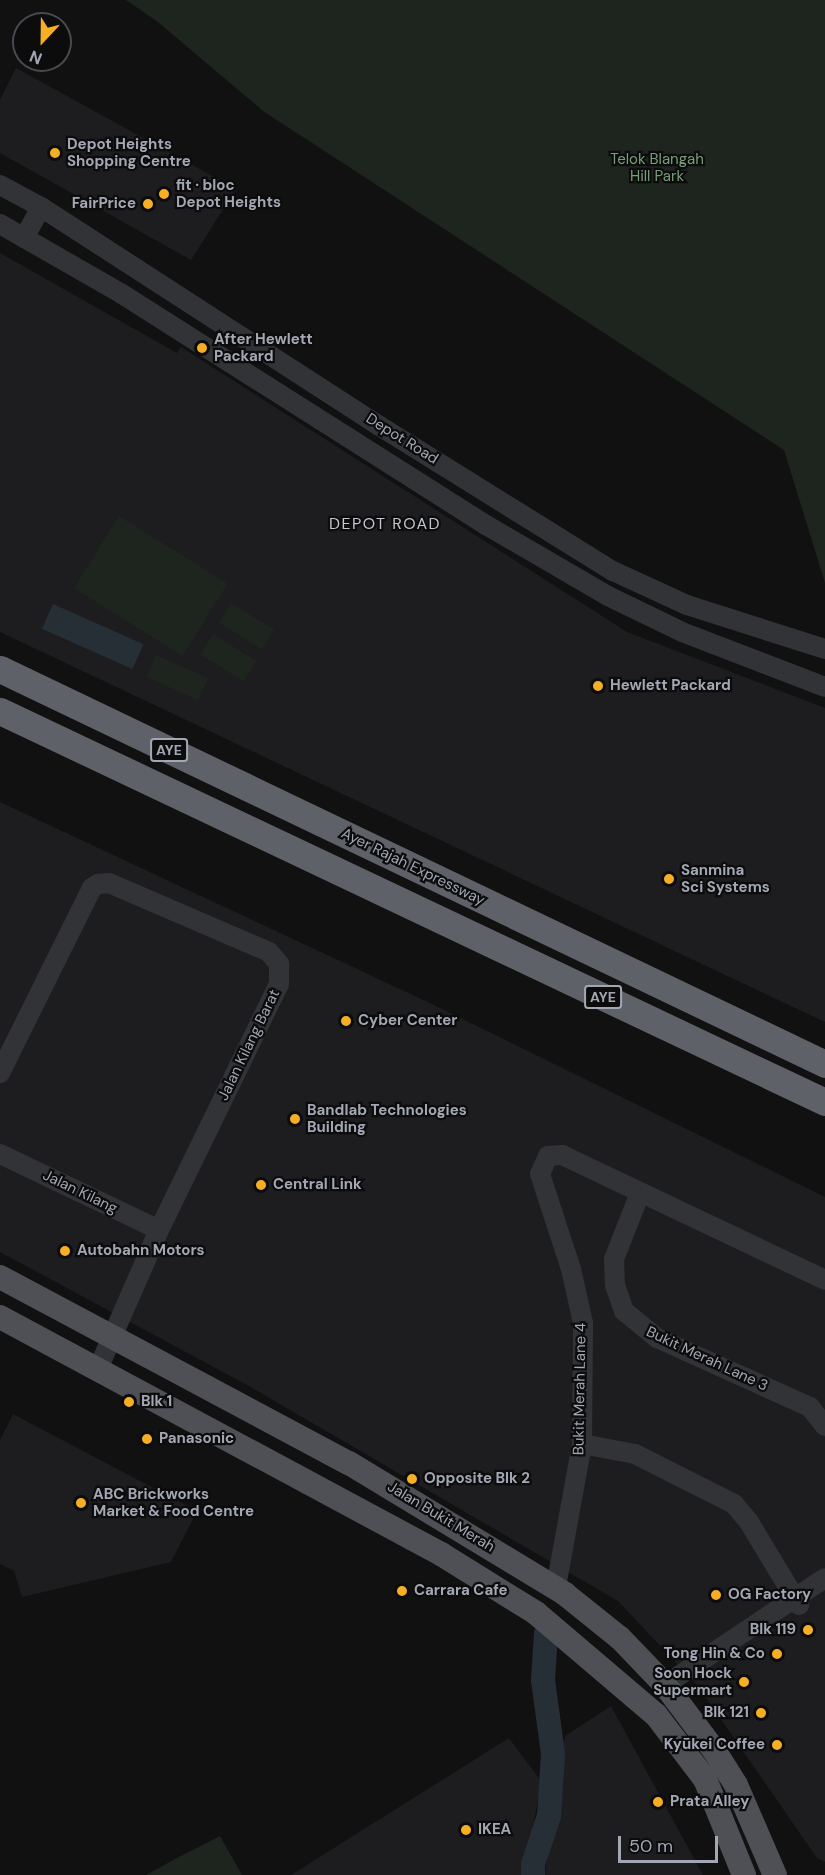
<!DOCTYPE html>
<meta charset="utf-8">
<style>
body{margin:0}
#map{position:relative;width:825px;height:1875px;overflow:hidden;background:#111112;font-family:"DM Sans",sans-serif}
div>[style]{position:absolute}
.built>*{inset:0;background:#1d1d1f}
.green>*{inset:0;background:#1d251e;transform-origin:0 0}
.water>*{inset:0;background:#272f36;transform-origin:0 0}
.river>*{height:24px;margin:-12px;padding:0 12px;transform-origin:12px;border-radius:12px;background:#272f36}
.minor>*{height:20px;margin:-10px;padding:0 10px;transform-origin:10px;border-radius:10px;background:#323337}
.major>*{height:24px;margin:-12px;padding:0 12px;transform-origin:12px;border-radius:12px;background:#4e5056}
.highway>*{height:27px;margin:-13.5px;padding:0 13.5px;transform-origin:13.5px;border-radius:13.5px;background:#5e6168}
.dots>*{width:16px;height:16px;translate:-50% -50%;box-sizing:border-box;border:3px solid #0c0c0d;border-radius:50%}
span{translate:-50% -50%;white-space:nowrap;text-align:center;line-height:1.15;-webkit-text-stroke:4.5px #0c0c0d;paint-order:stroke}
.shield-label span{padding:2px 4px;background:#0c0c0d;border:2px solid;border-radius:4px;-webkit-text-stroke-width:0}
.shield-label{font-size:14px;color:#a2a7b3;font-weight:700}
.poi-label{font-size:15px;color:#a2a7b3;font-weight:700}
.left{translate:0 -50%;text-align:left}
.right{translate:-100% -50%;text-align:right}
.park-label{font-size:15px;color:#789f7a}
.street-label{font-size:15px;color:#a2a7b3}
.neighbourhood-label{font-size:16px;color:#c3c6cf;letter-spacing:1.5px}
.north{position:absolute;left:12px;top:12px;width:60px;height:60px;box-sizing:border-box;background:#0c0c0d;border:2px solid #484a4f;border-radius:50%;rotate:202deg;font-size:16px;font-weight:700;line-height:24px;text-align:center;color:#a2a7b3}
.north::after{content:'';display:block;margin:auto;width:21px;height:27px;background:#f6af25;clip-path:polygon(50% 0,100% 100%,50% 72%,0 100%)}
.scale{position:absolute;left:618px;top:1836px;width:100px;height:27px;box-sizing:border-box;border:3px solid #a2a7b3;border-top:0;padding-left:8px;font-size:18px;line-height:21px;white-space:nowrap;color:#a2a7b3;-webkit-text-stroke:4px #0c0c0d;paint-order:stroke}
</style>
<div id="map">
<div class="built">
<div style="clip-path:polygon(16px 68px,236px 189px,191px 260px,0 153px,0 100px)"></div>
<div style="clip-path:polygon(0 253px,177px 353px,181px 347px,627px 632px,825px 708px,825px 1022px,0 632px)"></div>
<div style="clip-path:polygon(0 802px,432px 1004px,825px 1197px,825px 1862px,817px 1858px,698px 1686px,618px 1601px,249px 1386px,0 1252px)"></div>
<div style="clip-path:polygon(13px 1414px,197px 1511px,171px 1562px,22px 1597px,14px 1571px,0 1564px,0 1440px)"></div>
<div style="clip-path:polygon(611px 1706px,703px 1875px,545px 1875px,565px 1736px)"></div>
<div style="clip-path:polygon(509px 1738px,541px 1781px,525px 1875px,291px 1875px)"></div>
</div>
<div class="green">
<div style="clip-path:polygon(126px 0,825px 0,825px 583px,784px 450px,263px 111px,158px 22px)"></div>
<div style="left:119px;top:516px;width:128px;height:85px;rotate:32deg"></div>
<div style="left:231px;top:603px;width:51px;height:23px;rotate:32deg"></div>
<div style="left:213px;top:634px;width:51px;height:24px;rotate:32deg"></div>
<div style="left:156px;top:655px;width:57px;height:24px;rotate:24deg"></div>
<div style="clip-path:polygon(220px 1836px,242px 1875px,146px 1875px,175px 1859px)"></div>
</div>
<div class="water">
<div style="left:53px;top:604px;width:99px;height:27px;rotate:24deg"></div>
</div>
<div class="river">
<div style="left:533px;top:1875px;width:11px;rotate:-90deg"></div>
<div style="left:533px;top:1864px;width:51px;rotate:-71.6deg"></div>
<div style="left:549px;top:1816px;width:62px;rotate:-86.3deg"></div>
<div style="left:553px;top:1754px;width:75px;rotate:-97.7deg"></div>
<div style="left:543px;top:1680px;width:46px;rotate:-86.3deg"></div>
</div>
<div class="minor">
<div style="left:0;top:185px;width:47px;rotate:28.2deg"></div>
<div style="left:41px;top:207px;width:401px;rotate:32.9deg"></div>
<div style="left:378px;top:425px;width:277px;rotate:31.9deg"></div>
<div style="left:613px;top:571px;width:81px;rotate:24.7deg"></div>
<div style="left:687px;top:605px;width:145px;rotate:17.7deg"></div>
<div style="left:0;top:224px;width:141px;rotate:29.8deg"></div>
<div style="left:122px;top:294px;width:431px;rotate:32.4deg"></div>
<div style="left:486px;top:525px;width:141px;rotate:30.2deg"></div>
<div style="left:608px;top:596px;width:82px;rotate:25.9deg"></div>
<div style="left:682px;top:632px;width:153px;rotate:21deg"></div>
<div style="left:24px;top:238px;width:35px;rotate:-61deg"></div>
<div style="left:0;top:1073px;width:207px;rotate:-63.6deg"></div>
<div style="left:92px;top:888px;width:7px;rotate:-34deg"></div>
<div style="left:98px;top:884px;width:11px;rotate:-5deg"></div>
<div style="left:109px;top:883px;width:174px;rotate:23.3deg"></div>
<div style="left:269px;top:952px;width:16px;rotate:50deg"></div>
<div style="left:279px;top:964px;width:20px;rotate:90deg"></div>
<div style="left:279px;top:984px;width:274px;rotate:116deg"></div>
<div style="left:159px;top:1230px;width:154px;rotate:113.7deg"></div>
<div style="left:0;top:1154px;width:176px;rotate:25.5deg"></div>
<div style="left:640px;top:1193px;width:71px;rotate:111.5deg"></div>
<div style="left:614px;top:1259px;width:26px;rotate:88deg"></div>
<div style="left:615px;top:1285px;width:28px;rotate:71deg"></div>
<div style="left:624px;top:1311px;width:43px;rotate:39.3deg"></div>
<div style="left:657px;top:1338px;width:168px;rotate:24.3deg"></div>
<div style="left:810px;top:1407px;width:24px;rotate:52deg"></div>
<div style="left:582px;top:1444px;width:54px;rotate:10.7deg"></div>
<div style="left:635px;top:1454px;width:111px;rotate:26.8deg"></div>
<div style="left:734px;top:1504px;width:23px;rotate:50deg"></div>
<div style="left:749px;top:1522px;width:97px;rotate:58.9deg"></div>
<div style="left:556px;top:1587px;width:145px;rotate:-79.7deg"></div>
<div style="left:582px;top:1444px;width:121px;rotate:-89.5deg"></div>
<div style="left:583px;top:1323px;width:55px;rotate:-102.5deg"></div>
<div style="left:571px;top:1269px;width:100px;rotate:-108.1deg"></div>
<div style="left:540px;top:1174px;width:20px;rotate:-66deg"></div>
<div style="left:548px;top:1156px;width:14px;rotate:-4deg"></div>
<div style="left:562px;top:1155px;width:291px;rotate:25.4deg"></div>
<div style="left:665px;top:1685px;width:192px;rotate:-33.8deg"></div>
</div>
<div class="major">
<div style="left:0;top:1277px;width:395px;rotate:28.1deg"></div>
<div style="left:349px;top:1463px;width:253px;rotate:31.2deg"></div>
<div style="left:565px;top:1594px;width:70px;rotate:38.7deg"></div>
<div style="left:620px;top:1638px;width:65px;rotate:46.2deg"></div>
<div style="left:665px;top:1685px;width:81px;rotate:53deg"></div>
<div style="left:714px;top:1750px;width:41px;rotate:57.8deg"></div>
<div style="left:736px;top:1785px;width:98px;rotate:66.6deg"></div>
<div style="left:0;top:1317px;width:501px;rotate:28.25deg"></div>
<div style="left:441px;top:1554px;width:112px;rotate:31.8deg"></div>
<div style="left:536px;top:1613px;width:157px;rotate:40.4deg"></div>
<div style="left:656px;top:1715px;width:81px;rotate:52.6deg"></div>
<div style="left:705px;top:1779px;width:104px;rotate:67.9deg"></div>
</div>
<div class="highway">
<div style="left:0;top:669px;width:915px;rotate:25.58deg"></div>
<div style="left:0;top:711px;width:913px;rotate:25.36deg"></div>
</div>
<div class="dots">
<div style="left:55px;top:153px;background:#f6af25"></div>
<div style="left:164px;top:194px;background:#f6af25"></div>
<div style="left:148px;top:204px;background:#f6af25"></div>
<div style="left:202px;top:348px;background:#f6af25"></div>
<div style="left:598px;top:686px;background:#f6af25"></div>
<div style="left:669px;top:879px;background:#f6af25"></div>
<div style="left:346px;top:1021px;background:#f6af25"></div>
<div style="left:295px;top:1119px;background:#f6af25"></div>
<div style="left:261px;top:1185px;background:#f6af25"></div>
<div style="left:65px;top:1251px;background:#f6af25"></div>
<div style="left:129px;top:1402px;background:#f6af25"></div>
<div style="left:147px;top:1439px;background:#f6af25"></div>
<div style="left:412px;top:1479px;background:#f6af25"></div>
<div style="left:81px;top:1503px;background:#f6af25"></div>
<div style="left:402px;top:1591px;background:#f6af25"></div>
<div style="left:716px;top:1595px;background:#f6af25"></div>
<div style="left:808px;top:1630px;background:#f6af25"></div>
<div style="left:777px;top:1654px;background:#f6af25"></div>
<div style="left:744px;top:1682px;background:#f6af25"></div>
<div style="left:761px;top:1713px;background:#f6af25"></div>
<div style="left:777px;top:1745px;background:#f6af25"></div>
<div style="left:658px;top:1802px;background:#f6af25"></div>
<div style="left:466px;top:1830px;background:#f6af25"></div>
</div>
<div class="shield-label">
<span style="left:169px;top:750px">AYE</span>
<span style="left:603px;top:997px">AYE</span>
</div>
<div class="poi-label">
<span class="left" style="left:67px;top:153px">Depot Heights<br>Shopping Centre</span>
<span class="left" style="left:176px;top:194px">fit · bloc<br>Depot Heights</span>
<span class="right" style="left:136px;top:204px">FairPrice</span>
<span class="left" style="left:214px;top:348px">After Hewlett<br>Packard</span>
<span class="left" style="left:610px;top:686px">Hewlett Packard</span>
<span class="left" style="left:681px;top:879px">Sanmina<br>Sci Systems</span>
<span class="left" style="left:358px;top:1021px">Cyber Center</span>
<span class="left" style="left:307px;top:1119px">Bandlab Technologies<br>Building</span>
<span class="left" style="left:273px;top:1185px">Central Link</span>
<span class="left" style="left:77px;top:1251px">Autobahn Motors</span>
<span class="left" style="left:141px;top:1402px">Blk 1</span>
<span class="left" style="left:159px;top:1439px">Panasonic</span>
<span class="left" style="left:424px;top:1479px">Opposite Blk 2</span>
<span class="left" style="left:93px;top:1503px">ABC Brickworks<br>Market &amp; Food Centre</span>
<span class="left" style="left:414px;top:1591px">Carrara Cafe</span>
<span class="left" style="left:728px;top:1595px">OG Factory</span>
<span class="right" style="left:796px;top:1630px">Blk 119</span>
<span class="right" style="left:765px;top:1654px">Tong Hin &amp; Co</span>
<span class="right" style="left:732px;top:1682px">Soon Hock<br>Supermart</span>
<span class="right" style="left:749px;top:1713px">Blk 121</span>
<span class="right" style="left:765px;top:1745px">Kyūkei Coffee</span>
<span class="left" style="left:670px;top:1802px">Prata Alley</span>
<span class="left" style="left:478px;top:1830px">IKEA</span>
</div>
<div class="park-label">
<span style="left:657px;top:168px">Telok Blangah<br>Hill Park</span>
</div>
<div class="street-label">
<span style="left:402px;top:439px;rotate:32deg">Depot Road</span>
<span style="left:413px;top:867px;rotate:26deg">Ayer Rajah Expressway</span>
<span style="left:249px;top:1045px;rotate:-64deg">Jalan Kilang Barat</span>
<span style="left:80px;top:1192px;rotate:26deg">Jalan Kilang</span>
<span style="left:707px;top:1359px;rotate:25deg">Bukit Merah Lane 3</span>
<span style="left:580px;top:1389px;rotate:-89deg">Bukit Merah Lane 4</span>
<span style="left:441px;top:1517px;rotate:31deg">Jalan Bukit Merah</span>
</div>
<div class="neighbourhood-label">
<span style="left:385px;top:524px">DEPOT ROAD</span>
</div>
<div class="north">N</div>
<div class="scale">50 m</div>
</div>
